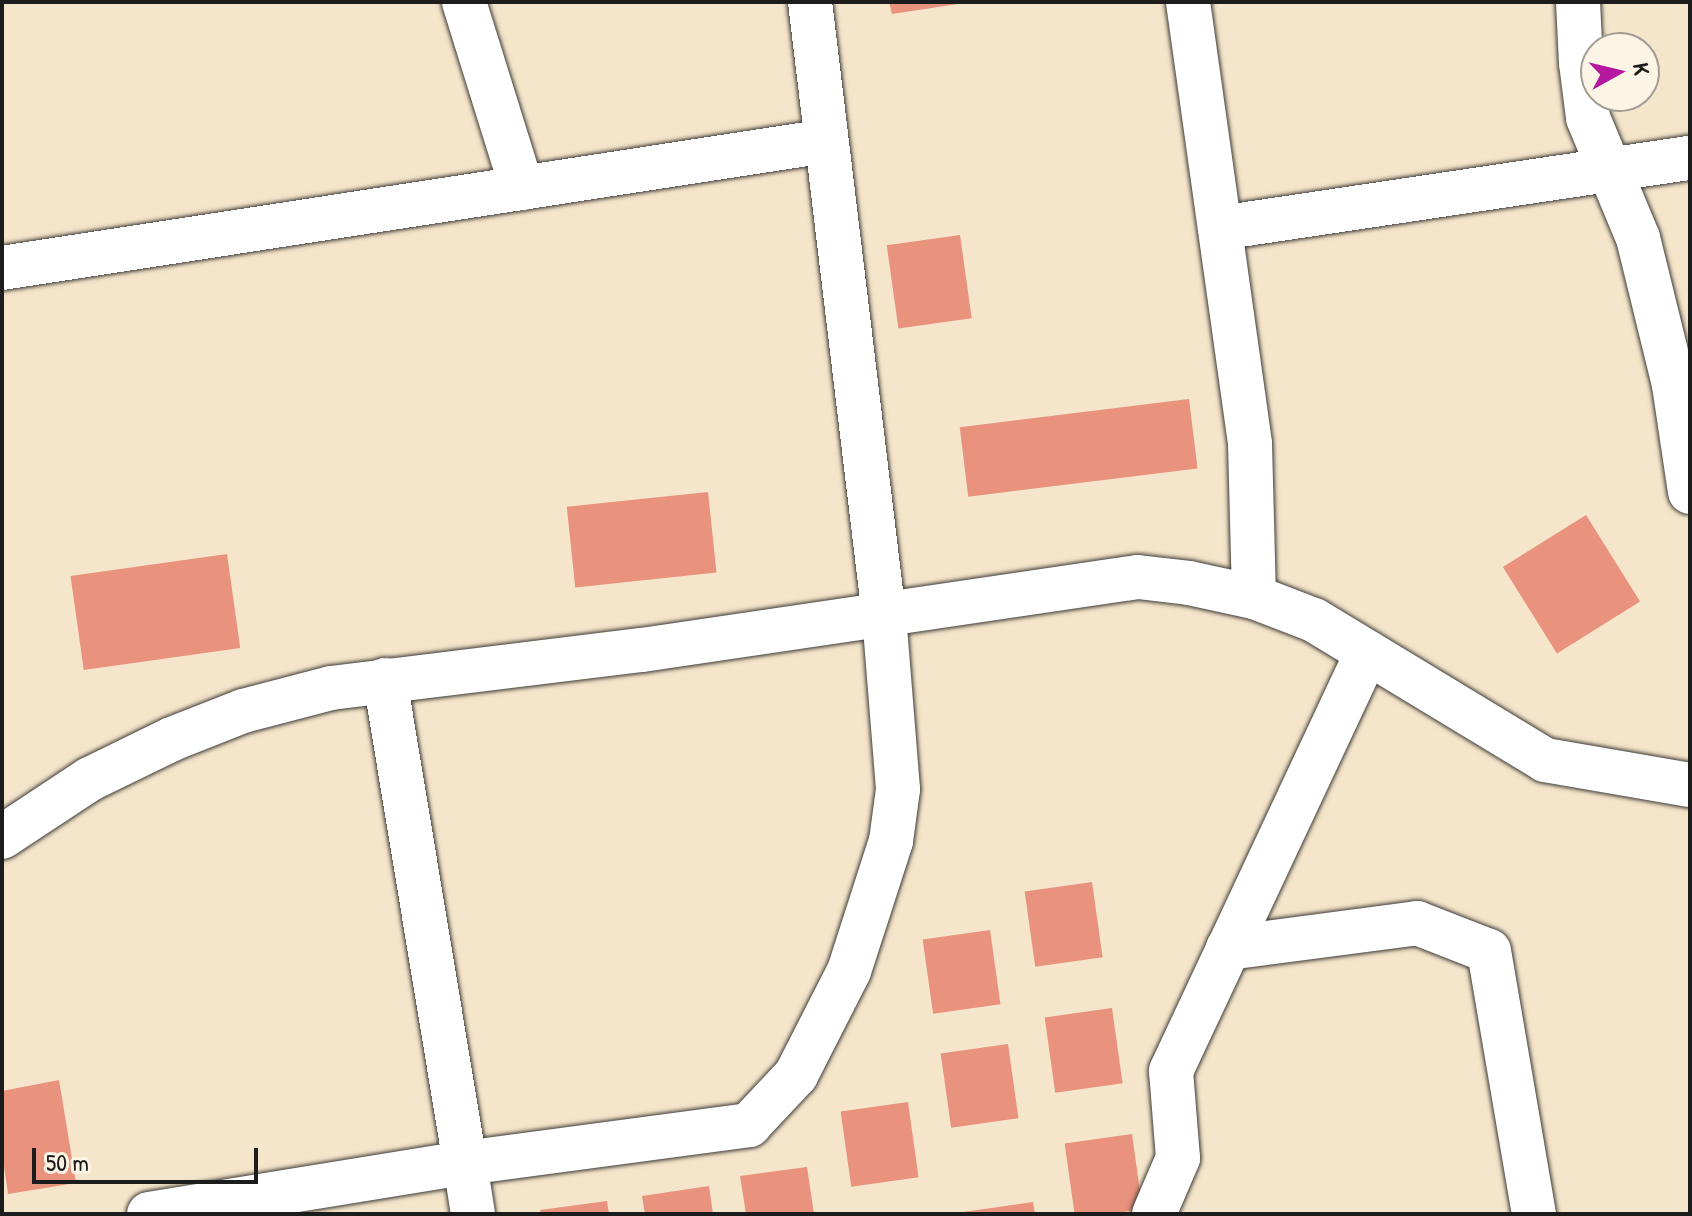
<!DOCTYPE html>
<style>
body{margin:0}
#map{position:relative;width:1692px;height:1216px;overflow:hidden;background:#f5e5ca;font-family:"Patrick Hand",sans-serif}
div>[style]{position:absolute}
.building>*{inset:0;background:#e9927d;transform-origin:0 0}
.roads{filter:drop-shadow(0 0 2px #3d3a36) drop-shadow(0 0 2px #3d3a36)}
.minor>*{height:44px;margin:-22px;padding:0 22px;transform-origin:22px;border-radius:22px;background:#fff}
span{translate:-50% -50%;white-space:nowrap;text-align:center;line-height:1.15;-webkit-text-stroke:6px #fcf5e5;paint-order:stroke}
.frame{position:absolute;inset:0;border:4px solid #1c1c1c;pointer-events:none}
.north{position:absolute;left:1580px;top:32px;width:80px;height:80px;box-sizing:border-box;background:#fcf5e5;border:2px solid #a29e95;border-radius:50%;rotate:82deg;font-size:22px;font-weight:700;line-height:32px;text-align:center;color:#1c1c1c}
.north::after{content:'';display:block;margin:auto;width:28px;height:36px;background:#b5179e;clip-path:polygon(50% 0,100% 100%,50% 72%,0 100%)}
.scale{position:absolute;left:32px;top:1148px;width:226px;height:36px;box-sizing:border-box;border:4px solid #1c1c1c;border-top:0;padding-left:10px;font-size:24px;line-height:28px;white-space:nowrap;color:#1c1c1c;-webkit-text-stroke:6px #fcf5e5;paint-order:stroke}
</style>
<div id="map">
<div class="building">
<div style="clip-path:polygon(889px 2px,958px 2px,958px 4px,892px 14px)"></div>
<div style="left:960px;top:235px;width:84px;height:74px;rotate:82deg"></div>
<div style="left:1189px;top:399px;width:70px;height:231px;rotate:83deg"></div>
<div style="left:708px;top:492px;width:81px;height:142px;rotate:84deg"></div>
<div style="left:1586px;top:515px;width:102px;height:98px;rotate:58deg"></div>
<div style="left:227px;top:554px;width:95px;height:158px;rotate:82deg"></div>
<div style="left:1092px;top:882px;width:76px;height:68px;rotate:82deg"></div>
<div style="left:990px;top:930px;width:75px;height:68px;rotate:82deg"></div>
<div style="left:1112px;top:1008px;width:76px;height:68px;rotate:82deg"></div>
<div style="left:1008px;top:1044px;width:75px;height:68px;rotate:82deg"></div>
<div style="clip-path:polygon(59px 1080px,76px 1183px,8px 1194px,2px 1152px,2px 1091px)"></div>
<div style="left:908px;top:1102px;width:76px;height:68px;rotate:82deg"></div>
<div style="left:1132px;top:1134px;width:76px;height:68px;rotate:82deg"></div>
<div style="clip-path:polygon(807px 1167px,814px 1214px,746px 1214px,740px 1176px)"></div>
<div style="clip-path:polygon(709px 1186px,713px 1214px,645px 1214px,642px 1196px)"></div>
<div style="clip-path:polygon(607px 1201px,609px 1214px,541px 1214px,540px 1210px)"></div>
<div style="clip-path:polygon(1033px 1202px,1035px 1214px,963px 1214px,963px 1212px)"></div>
</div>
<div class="roads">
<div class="minor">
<div style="left:464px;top:2px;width:195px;rotate:72.7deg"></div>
<div style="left:1188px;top:2px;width:446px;rotate:82deg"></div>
<div style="left:1250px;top:444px;width:153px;rotate:88.5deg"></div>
<div style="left:1578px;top:2px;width:61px;rotate:87.2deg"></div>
<div style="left:1581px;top:63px;width:55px;rotate:82.7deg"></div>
<div style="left:1588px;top:118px;width:130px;rotate:67.4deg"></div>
<div style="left:1638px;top:238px;width:151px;rotate:76.2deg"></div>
<div style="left:1674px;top:385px;width:108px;rotate:81.5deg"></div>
<div style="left:1220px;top:228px;width:475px;rotate:-8.5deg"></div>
<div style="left:2px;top:268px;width:834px;rotate:-8.76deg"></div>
<div style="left:385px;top:680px;width:490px;rotate:80.6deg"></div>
<div style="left:465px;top:1163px;width:287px;rotate:-7.6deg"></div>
<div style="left:749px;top:1125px;width:69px;rotate:-46.8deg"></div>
<div style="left:796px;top:1075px;width:117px;rotate:-63deg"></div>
<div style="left:849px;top:971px;width:137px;rotate:-72.1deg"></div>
<div style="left:891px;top:841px;width:52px;rotate:-82.3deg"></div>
<div style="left:898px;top:789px;width:174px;rotate:-94.6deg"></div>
<div style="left:884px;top:616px;width:618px;rotate:-96.87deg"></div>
<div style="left:2px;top:837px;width:105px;rotate:-33.4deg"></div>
<div style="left:90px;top:779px;width:91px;rotate:-26deg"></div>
<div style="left:172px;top:739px;width:76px;rotate:-21.5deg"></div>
<div style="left:243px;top:711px;width:91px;rotate:-14.6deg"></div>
<div style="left:331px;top:688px;width:313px;rotate:-7deg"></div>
<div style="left:642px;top:650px;width:501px;rotate:-8.37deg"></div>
<div style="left:1138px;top:577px;width:51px;rotate:6.7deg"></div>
<div style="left:1189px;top:583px;width:66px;rotate:12.2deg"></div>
<div style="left:1254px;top:597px;width:64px;rotate:21deg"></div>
<div style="left:1314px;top:620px;width:270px;rotate:31.2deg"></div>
<div style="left:1545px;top:760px;width:147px;rotate:9.8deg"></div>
<div style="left:1228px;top:948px;width:191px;rotate:-7.5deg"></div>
<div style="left:1417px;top:923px;width:77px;rotate:21.3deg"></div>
<div style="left:1489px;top:951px;width:267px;rotate:80.3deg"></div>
<div style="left:149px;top:1214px;width:320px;rotate:-9.2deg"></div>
<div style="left:465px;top:1163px;width:52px;rotate:81.1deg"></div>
<div style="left:1154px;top:1214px;width:61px;rotate:-66.8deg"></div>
<div style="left:1178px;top:1158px;width:87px;rotate:-94.6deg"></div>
<div style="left:1171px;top:1071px;width:462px;rotate:-64.9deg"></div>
</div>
</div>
<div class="frame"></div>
<div class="north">K</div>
<div class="scale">50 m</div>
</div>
